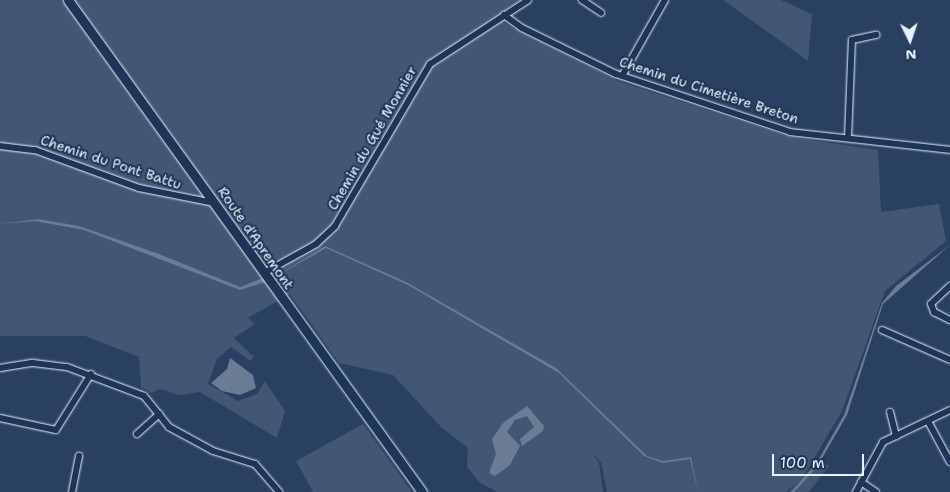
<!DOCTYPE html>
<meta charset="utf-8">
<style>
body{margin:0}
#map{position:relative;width:950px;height:492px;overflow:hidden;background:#294061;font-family:"Shantell Sans",sans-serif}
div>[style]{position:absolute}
.green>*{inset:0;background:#415774}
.water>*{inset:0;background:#6b7c95}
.roads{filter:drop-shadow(0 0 1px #e8f1f8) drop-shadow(0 0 1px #e8f1f8)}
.street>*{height:6px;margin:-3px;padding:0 3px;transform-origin:3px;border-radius:3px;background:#1d3557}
.secondary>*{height:9px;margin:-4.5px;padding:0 4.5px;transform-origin:4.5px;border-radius:4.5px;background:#1d3557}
span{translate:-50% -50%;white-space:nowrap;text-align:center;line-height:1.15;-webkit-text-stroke:4px #1d3557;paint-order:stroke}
.street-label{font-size:14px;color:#e8f1f8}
.north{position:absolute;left:885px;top:15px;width:50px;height:50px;-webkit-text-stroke:4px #1d3557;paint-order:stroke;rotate:176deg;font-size:14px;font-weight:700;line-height:20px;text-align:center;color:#e8f1f8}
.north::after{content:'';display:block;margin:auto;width:18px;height:22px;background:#e8f1f8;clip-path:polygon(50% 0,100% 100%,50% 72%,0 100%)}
.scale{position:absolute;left:772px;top:454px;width:92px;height:22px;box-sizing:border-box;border:2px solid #e8f1f8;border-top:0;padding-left:6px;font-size:15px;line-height:18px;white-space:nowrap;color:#e8f1f8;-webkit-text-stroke:4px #1d3557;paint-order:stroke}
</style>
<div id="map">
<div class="green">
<div style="clip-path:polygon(0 0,521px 0,500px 13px,504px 23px,620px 82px,790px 137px,878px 150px,881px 212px,939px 204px,946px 241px,885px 291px,842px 411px,803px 477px,818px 460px,829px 466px,809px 492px,789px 492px,797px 483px,786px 492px,607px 492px,601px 462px,590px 452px,599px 462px,603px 492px,497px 492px,479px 482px,467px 467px,468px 448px,441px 427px,393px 375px,339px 363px,290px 294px,248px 318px,255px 324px,234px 338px,254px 357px,250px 361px,231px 347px,217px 359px,208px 384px,238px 401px,257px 394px,265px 381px,285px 411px,277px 438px,200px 392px,179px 395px,160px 389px,151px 393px,141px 387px,139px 357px,85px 336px,0 336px)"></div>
<div style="clip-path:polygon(723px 0,781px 0,812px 14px,808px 61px)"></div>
<div style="clip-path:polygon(363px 424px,412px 492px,313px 492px,296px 461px)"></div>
</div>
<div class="water">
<div style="clip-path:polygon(38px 219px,79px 226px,159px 254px,240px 287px,263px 278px,265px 282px,240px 290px,84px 230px,35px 221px,0 224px)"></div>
<div style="clip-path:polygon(950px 245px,883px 304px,847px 415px,817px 467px,794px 492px,791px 492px,816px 464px,844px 415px,882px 303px,896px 286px)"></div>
<div style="clip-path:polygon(325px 246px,406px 282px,556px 368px,647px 456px,663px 461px,691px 457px,698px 492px,690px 459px,663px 463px,644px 456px,559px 373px,408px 285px,326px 248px,273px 278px)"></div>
<div style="clip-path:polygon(230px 358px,253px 375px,256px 388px,240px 395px,222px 391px,211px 383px,227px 369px)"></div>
<div style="clip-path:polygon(527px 406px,544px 426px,543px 431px,522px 446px,520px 439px,534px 427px,527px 416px,515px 420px,507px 432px,520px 446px,510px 465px,495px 476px,489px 473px,496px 454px,492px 439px,503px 423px)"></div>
</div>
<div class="roads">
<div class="street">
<div style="left:582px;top:0;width:23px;rotate:34deg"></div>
<div style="left:504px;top:15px;width:22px;rotate:36deg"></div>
<div style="left:522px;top:28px;width:105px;rotate:26.1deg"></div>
<div style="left:616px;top:74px;width:183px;rotate:18.4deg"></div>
<div style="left:790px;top:132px;width:161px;rotate:6.4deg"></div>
<div style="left:622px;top:76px;width:87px;rotate:-60.5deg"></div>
<div style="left:848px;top:138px;width:98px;rotate:-87.7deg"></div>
<div style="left:852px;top:40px;width:25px;rotate:-12deg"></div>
<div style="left:0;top:146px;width:35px;rotate:7deg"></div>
<div style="left:35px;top:150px;width:111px;rotate:20.1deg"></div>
<div style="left:139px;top:188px;width:76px;rotate:11.3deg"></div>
<div style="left:264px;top:273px;width:60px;rotate:-29.1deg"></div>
<div style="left:316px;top:244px;width:26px;rotate:-43deg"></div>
<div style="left:335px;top:226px;width:188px;rotate:-59.6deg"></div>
<div style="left:430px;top:64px;width:117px;rotate:-33.1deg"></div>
<div style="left:950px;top:286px;width:26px;rotate:137deg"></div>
<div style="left:931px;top:304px;width:9px;rotate:69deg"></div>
<div style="left:934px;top:312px;width:18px;rotate:27deg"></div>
<div style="left:882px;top:330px;width:74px;rotate:23.8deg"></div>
<div style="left:0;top:368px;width:33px;rotate:-9deg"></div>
<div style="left:33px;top:363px;width:34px;rotate:7deg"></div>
<div style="left:67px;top:367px;width:82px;rotate:20.6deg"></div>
<div style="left:144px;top:396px;width:40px;rotate:51deg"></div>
<div style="left:169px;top:427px;width:50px;rotate:28.6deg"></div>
<div style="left:213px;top:451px;width:44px;rotate:17.2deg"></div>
<div style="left:255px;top:464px;width:37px;rotate:49deg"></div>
<div style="left:890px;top:412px;width:25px;rotate:76deg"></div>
<div style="left:0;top:418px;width:57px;rotate:12.1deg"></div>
<div style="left:56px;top:430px;width:66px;rotate:-58deg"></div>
<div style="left:929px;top:423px;width:44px;rotate:61.7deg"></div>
<div style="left:137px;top:434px;width:30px;rotate:-42deg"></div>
<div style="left:861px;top:482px;width:18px;rotate:34deg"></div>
<div style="left:72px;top:492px;width:37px;rotate:-79deg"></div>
<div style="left:856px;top:492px;width:57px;rotate:-61.6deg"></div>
<div style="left:883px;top:442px;width:74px;rotate:-25.5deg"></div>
</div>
<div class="secondary">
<div style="left:68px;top:0;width:606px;rotate:54.26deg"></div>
</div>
</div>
<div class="street-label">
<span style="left:709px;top:90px;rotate:18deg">Chemin du Cimetière Breton</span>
<span style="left:372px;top:138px;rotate:-60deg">Chemin du Gué Monnier</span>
<span style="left:111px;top:162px;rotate:18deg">Chemin du Pont Battu</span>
<span style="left:256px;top:238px;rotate:55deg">Route d'Apremont</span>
</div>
<div class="north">N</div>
<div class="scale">100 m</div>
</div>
